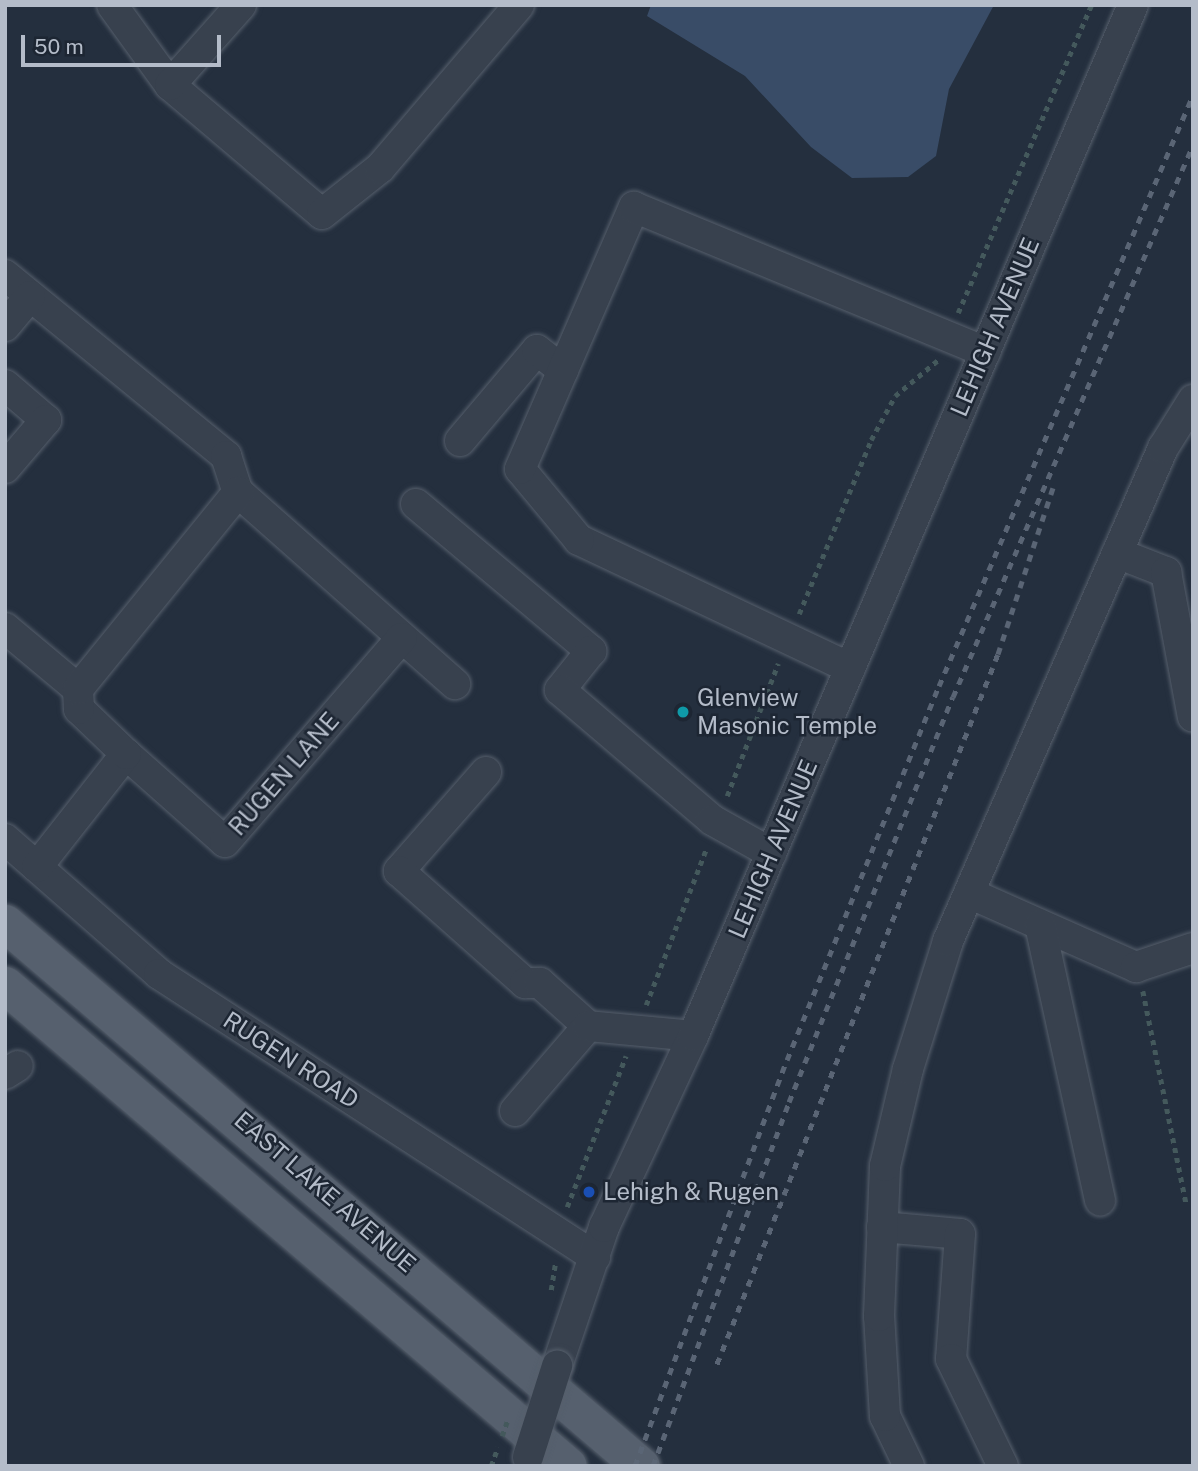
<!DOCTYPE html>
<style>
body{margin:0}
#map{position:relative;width:1198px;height:1471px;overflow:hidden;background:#242f3e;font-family:"Public Sans",sans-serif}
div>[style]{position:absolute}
.water>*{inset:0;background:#394c67}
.path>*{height:4.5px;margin-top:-2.25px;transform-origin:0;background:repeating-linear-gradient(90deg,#44595c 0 5px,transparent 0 10px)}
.roads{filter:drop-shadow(0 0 2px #565f6c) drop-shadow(0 0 2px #565f6c)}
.minor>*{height:30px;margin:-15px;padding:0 15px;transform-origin:15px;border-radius:15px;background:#38414e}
.major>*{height:37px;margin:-18.5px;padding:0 18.5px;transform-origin:18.5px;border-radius:18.5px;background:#56606e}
.rail>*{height:5px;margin-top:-2.5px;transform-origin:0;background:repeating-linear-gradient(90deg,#5a6575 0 7px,transparent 0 14px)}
.path-bridge>*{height:4.5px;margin-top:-2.25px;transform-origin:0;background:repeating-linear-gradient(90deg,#44595c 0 5px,transparent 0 10px)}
.bridges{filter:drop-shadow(0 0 2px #565f6c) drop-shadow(0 0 2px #565f6c)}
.minor-bridge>*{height:30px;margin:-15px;padding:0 15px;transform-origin:15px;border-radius:15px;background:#38414e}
.dots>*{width:19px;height:19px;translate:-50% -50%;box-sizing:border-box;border:4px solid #1d2633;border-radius:50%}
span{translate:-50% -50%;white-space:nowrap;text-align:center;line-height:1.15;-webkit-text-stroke:5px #1d2633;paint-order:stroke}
.street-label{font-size:24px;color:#b4bcc9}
.poi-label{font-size:24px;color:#b4bcc9}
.left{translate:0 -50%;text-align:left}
.frame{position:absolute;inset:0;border:7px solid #b4bcc9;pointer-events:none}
.scale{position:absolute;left:21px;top:35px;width:200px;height:32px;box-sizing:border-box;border:4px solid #b4bcc9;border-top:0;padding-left:9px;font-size:21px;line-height:24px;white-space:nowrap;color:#b4bcc9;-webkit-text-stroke:5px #1d2633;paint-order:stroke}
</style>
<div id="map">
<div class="water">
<div style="clip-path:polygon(651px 5px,994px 5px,949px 89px,936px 156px,908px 177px,852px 178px,811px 147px,745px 76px,647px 16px)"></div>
</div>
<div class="path">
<div style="left:958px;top:313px;width:335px;rotate:-66.6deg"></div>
<div style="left:799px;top:614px;width:188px;rotate:-67.5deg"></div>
<div style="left:871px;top:440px;width:50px;rotate:-61.4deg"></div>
<div style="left:895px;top:396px;width:56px;rotate:-39.9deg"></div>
<div style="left:727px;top:796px;width:142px;rotate:-68.9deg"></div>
<div style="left:1143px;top:991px;width:216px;rotate:78.5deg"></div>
<div style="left:646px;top:1005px;width:169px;rotate:-68.9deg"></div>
<div style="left:567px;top:1207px;width:162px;rotate:-68.7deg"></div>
<div style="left:551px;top:1290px;width:26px;rotate:-81deg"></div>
<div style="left:491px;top:1466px;width:20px;rotate:-70deg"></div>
</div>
<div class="roads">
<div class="minor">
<div style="left:112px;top:5px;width:99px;rotate:54.1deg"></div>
<div style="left:170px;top:85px;width:199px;rotate:40.3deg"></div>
<div style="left:322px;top:214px;width:74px;rotate:-38.4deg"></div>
<div style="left:380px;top:168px;width:214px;rotate:-49.5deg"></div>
<div style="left:170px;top:85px;width:107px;rotate:-48.4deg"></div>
<div style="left:5px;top:275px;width:286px;rotate:39.3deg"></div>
<div style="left:226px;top:456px;width:38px;rotate:72deg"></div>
<div style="left:238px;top:492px;width:290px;rotate:41.5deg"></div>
<div style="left:5px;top:326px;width:39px;rotate:-50deg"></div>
<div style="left:5px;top:385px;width:54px;rotate:40.5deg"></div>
<div style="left:46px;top:420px;width:63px;rotate:130.5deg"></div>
<div style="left:460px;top:441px;width:119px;rotate:-49.8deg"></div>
<div style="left:537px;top:350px;width:33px;rotate:38deg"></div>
<div style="left:416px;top:504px;width:229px;rotate:40deg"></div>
<div style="left:591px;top:651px;width:50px;rotate:128.5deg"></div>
<div style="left:560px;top:690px;width:200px;rotate:40.5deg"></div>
<div style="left:712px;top:820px;width:68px;rotate:29.2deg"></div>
<div style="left:1117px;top:553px;width:53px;rotate:21.2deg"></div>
<div style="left:1166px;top:572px;width:147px;rotate:79.5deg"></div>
<div style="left:5px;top:628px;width:95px;rotate:39.9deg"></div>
<div style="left:850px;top:668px;width:300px;rotate:-154.7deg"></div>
<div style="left:579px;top:540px;width:92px;rotate:-129.7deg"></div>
<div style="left:520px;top:469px;width:286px;rotate:-66.5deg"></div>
<div style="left:634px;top:207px;width:380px;rotate:22.4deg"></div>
<div style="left:126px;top:754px;width:132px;rotate:41.6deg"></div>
<div style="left:225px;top:842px;width:270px;rotate:-49.1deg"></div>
<div style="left:486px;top:772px;width:132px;rotate:131.3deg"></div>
<div style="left:399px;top:871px;width:169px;rotate:41.6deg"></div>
<div style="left:525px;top:983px;width:15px"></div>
<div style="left:540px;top:983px;width:64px;rotate:41.9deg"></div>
<div style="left:5px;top:839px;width:205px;rotate:41.2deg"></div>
<div style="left:159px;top:974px;width:520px;rotate:32.99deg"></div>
<div style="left:37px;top:867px;width:144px;rotate:-51.8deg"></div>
<div style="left:126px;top:754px;width:65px;rotate:-136.2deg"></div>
<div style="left:79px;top:709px;width:20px;rotate:-93deg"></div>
<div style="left:78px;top:689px;width:254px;rotate:-50.9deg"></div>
<div style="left:969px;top:893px;width:183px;rotate:23.9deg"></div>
<div style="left:1136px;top:967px;width:60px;rotate:-18.4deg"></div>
<div style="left:1040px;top:925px;width:282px;rotate:77.7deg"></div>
<div style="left:5px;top:1074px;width:15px;rotate:-32deg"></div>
<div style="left:515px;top:1111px;width:112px;rotate:-49.3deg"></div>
<div style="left:588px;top:1026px;width:105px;rotate:5.4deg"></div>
<div style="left:882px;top:1227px;width:78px;rotate:5.1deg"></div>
<div style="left:960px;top:1234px;width:125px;rotate:94.1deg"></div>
<div style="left:951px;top:1359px;width:119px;rotate:64.1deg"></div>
<div style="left:557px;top:1366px;width:147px;rotate:-71.3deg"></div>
<div style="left:604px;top:1227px;width:211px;rotate:-65deg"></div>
<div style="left:693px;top:1036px;width:1121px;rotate:-66.89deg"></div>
<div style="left:909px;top:1466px;width:55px;rotate:-115.6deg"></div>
<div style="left:885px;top:1416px;width:100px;rotate:-93.4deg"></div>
<div style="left:879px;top:1316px;width:150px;rotate:-87.7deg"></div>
<div style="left:885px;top:1166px;width:100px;rotate:-76.7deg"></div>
<div style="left:908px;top:1069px;width:134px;rotate:-72.6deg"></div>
<div style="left:948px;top:941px;width:538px;rotate:-66.44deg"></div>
<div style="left:1163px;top:448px;width:57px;rotate:-58deg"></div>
</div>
<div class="major">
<div style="left:5px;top:923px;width:836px;rotate:40.49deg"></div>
<div style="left:5px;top:985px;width:740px;rotate:40.51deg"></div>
</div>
</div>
<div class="rail">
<div style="left:717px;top:1364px;width:764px;rotate:-68.41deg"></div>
<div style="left:998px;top:654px;width:181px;rotate:-71.7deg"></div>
<div style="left:635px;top:1466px;width:434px;rotate:-69.5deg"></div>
<div style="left:787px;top:1060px;width:404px;rotate:-67.9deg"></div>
<div style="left:939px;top:686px;width:643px;rotate:-66.74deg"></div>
<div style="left:653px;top:1466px;width:389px;rotate:-69.5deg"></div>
<div style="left:789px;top:1102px;width:437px;rotate:-68deg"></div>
<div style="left:953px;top:697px;width:602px;rotate:-66.5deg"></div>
</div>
<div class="path-bridge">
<div style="left:502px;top:1436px;width:18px;rotate:-71deg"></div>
</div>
<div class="bridges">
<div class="minor-bridge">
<div style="left:528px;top:1457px;width:96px;rotate:-72.3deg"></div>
</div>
</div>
<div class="dots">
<div style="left:683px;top:712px;background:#0f9aa8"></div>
<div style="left:589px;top:1192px;background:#1a4fb4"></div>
</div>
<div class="street-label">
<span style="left:995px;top:327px;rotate:-67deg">LEHIGH AVENUE</span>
<span style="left:284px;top:774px;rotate:-49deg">RUGEN LANE</span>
<span style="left:773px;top:849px;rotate:-67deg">LEHIGH AVENUE</span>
<span style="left:291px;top:1060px;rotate:33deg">RUGEN ROAD</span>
<span style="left:325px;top:1192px;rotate:41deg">EAST LAKE AVENUE</span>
</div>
<div class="poi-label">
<span class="left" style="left:697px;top:712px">Glenview<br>Masonic Temple</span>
<span class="left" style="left:603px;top:1192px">Lehigh &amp; Rugen</span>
</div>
<div class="frame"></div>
<div class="scale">50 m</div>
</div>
